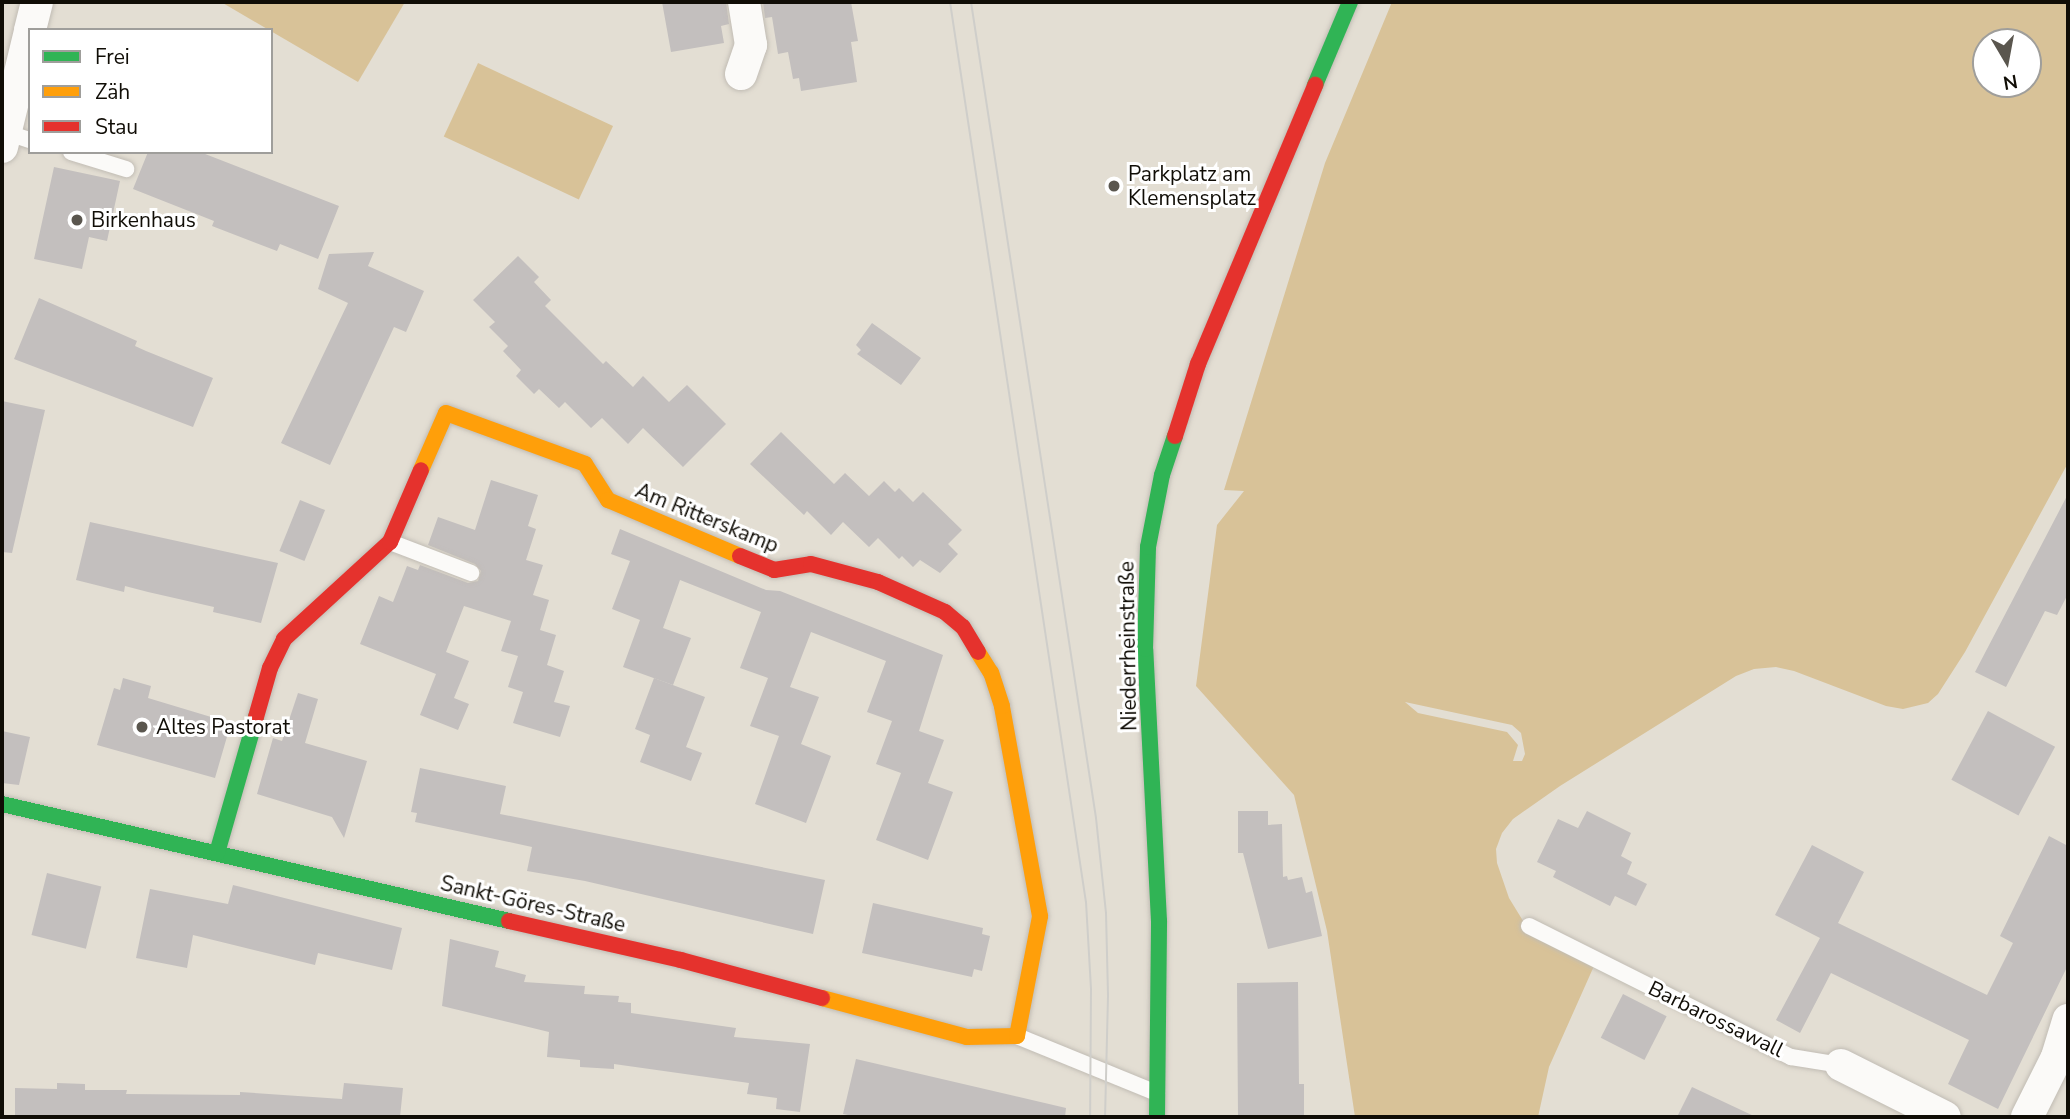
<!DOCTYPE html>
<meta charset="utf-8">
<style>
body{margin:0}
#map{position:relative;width:2070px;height:1119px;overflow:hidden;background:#e3ded3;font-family:"Nunito Sans",sans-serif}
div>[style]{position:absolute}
.green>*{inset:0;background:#d8c298;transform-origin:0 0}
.building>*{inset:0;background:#c3bfbe;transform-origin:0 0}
.roads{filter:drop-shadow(0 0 2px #c1bcb4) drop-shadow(0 0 2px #c1bcb4)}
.lane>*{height:16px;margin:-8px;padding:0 8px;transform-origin:8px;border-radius:8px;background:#fbfaf8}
.street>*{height:32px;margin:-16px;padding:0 16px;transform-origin:16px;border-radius:16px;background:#fbfaf8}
.fast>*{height:16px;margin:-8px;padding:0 8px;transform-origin:8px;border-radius:8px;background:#30b455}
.slow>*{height:16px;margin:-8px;padding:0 8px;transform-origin:8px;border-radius:8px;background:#ff9f0a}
.jam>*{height:16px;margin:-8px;padding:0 8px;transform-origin:8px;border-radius:8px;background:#e5322d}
.tram>*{height:2px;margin:-1px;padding:0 1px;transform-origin:1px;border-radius:1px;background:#cfceca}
.dots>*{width:19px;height:19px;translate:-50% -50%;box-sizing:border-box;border:4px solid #fff;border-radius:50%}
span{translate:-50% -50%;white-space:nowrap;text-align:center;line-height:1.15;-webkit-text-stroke:6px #fff;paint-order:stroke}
.poi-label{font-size:21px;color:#100d06}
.left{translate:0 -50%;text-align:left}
.street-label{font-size:21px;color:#100d06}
.frame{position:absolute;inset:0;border:4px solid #100d06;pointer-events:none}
.legend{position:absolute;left:28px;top:28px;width:245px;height:126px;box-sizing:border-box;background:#fff;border:2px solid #9f9e9b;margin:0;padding:9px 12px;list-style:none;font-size:21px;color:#100d06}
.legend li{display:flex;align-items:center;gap:14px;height:35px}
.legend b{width:35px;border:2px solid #9f9e9b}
.north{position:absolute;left:1972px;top:28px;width:70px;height:70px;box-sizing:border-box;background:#fff;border:2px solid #9f9e9b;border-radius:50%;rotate:170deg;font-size:19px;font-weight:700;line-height:28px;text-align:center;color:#100d06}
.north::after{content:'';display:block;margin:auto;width:24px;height:32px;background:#5a564e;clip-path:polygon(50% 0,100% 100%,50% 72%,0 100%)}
</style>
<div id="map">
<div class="green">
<div style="clip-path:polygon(221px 2px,405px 2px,358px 82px)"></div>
<div style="clip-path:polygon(evenodd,1392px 2px,2068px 2px,2068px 463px,1965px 652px,1938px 694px,1928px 703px,1903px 709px,1886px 706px,1794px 671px,1776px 667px,1754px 669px,1736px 676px,1560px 786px,1513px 819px,1502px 833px,1496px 849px,1497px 863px,1509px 898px,1528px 929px,1594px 966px,1549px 1067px,1538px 1117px,1355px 1117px,1327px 931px,1294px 795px,1196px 686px,1217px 525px,1244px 491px,1224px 490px,1325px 163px,1392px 2px,1986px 42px,2028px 42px,2028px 84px,1986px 84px,1986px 42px,1392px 2px,1405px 702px,1512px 725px,1521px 733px,1525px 754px,1522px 761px,1513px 761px,1518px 745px,1507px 732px,1418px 713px,1405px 702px)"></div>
<div style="left:478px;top:63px;width:149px;height:81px;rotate:25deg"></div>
</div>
<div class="building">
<div style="clip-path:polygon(662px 2px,726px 2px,729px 24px,721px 26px,724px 43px,671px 52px)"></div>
<div style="clip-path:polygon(763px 2px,851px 2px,858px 41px,851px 42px,857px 82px,801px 91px,799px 78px,793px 79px,788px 52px,778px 54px,772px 17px,765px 18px)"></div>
<div style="clip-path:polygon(148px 152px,200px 152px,339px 206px,318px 259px,280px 244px,277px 251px,212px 226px,214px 221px,133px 189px)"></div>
<div style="clip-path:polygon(54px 167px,120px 181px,107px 241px,89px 237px,82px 269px,34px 259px)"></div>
<div style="clip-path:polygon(374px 252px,368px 266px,424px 291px,406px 332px,394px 327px,330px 465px,281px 443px,348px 303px,318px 289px,329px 254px)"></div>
<div style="clip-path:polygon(518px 256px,539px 277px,534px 282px,551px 300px,545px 306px,603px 364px,606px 361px,633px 387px,643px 376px,669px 402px,687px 385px,726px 424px,683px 467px,643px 428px,628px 444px,602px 418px,591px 428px,565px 402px,559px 408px,539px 389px,534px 394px,516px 376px,521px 370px,503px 351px,508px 346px,489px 327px,495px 322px,473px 300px)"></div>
<div style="clip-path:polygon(39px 298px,137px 341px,135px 346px,146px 351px,213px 378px,193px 427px,14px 359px)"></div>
<div style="clip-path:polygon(872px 323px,921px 358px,901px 385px,857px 354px,861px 350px,856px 345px)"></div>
<div style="clip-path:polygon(2px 401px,45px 410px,12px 553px,2px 552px)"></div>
<div style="clip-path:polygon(781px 432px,834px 484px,845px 473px,869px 496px,884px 481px,895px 492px,899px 488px,913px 502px,923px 492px,962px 530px,948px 544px,958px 554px,940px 573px,920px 560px,913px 567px,902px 556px,899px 559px,878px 538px,869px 547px,843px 522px,831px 535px,807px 511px,804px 515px,750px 464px)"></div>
<div style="clip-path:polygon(491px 480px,538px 495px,528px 526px,536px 529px,526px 560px,543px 565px,533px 595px,549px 600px,540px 630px,556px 635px,547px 665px,564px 671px,554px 702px,570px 706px,560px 737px,513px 723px,523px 692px,508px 687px,518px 656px,501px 651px,511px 621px,464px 606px,446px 652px,469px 661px,454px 698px,469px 704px,458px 730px,420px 715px,436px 674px,360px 644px,379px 596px,393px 602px,407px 566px,418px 570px,420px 565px,468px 583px,478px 581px,481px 571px,475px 564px,428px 545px,438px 517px,475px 530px)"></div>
<div style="clip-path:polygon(2068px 494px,2068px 594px,2057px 615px,2045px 611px,2006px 687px,1975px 672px)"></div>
<div style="left:300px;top:500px;width:27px;height:55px;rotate:22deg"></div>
<div style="clip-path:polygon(90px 522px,278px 563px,261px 623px,213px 612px,214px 607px,148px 592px,125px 586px,124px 592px,76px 580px)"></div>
<div style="clip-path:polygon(620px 529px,766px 590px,780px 591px,943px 655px,919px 731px,944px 740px,928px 783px,953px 792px,928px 860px,876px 840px,901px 773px,876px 764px,892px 721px,867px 712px,886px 661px,811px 632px,790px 687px,819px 697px,801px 744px,831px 756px,806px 823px,755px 804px,779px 736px,750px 726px,768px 678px,740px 668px,761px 612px,680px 580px,663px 628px,691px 638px,673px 685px,623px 667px,640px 620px,612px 609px,630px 561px,611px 554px)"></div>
<div style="clip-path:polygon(123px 678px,151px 686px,148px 698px,231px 723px,215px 778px,97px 745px,114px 688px,120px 690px)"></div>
<div style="clip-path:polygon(654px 678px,705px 697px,686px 747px,702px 753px,691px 781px,640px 762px,650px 735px,635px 729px)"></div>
<div style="clip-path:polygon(298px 693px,318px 699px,305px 743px,367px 761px,344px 838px,332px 817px,257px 794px,273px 738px,282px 741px)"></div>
<div style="left:1988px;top:711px;width:76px;height:78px;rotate:28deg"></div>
<div style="clip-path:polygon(2px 731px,30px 737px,19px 785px,2px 783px)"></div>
<div style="clip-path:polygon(420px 768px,506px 786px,500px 814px,825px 880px,813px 934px,585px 881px,527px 871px,532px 847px,415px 822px,417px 813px,411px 812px)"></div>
<div style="clip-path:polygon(1238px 811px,1268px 811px,1268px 825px,1282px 824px,1283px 877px,1287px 876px,1288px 880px,1302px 877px,1306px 893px,1312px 891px,1322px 936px,1268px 949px,1243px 853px,1238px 853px)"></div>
<div style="clip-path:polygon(1587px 811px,1631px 833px,1621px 856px,1632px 862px,1627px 874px,1647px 884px,1636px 906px,1615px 896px,1610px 906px,1553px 877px,1556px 871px,1537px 862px,1558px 819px,1578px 828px)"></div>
<div style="clip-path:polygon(2049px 836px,2068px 846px,2068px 965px,1998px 1109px,1948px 1084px,1969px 1040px,1831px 973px,1800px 1033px,1776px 1020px,1820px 938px,1775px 915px,1812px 845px,1864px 872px,1838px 923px,1987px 995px,2013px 943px,2000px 936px)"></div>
<div style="left:47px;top:873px;width:56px;height:64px;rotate:14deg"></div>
<div style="clip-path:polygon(233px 885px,402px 928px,392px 970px,318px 953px,315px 965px,193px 935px,187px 968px,136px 958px,150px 889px,228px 904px)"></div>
<div style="clip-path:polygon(873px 903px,983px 928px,982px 934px,990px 936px,982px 971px,974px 969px,972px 977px,862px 953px)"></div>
<div style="clip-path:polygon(450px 939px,499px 951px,495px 967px,526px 975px,524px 982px,585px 986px,584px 994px,619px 996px,618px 1002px,631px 1003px,631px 1013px,736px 1028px,734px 1037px,810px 1044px,800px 1112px,776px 1109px,777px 1098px,747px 1094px,749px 1083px,614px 1064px,614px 1069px,580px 1067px,580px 1060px,547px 1057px,549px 1032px,442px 1006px)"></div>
<div style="clip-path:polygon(1298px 982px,1299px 1084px,1304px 1084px,1304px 1117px,1238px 1117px,1237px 983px)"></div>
<div style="left:1623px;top:994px;width:49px;height:49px;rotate:27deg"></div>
<div style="clip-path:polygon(856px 1059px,1066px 1108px,1065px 1117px,858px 1117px,843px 1114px)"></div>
<div style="clip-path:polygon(57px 1083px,85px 1084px,85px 1090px,127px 1090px,126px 1094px,240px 1095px,240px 1092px,342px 1099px,344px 1083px,403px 1088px,400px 1117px,15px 1117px,15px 1088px,57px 1089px)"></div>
<div style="clip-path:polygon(1692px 1087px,1756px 1117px,1677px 1117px)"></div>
</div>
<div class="roads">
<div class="lane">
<div style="left:5px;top:132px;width:26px;rotate:18deg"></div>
<div style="left:71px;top:152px;width:58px;rotate:17.2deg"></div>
<div style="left:390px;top:542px;width:87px;rotate:20.9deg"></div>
<div style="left:1529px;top:926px;width:293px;rotate:26.6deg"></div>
<div style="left:1791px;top:1057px;width:51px;rotate:9.1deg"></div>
<div style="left:1017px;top:1036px;width:151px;rotate:22.2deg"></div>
</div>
<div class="street">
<div style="left:30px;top:30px;width:29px;rotate:-76deg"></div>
<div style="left:741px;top:74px;width:31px;rotate:-71deg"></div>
<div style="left:751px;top:45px;width:44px;rotate:-99.2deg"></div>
<div style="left:2px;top:147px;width:119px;rotate:-76.4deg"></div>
<div style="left:1841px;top:1065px;width:116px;rotate:26.6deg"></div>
<div style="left:2027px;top:1117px;width:67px;rotate:-63.4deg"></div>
<div style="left:2057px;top:1057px;width:39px;rotate:-73deg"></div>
</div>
<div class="fast">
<div style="left:1315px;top:85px;width:90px;rotate:-67.1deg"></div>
<div style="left:2px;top:804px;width:520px;rotate:12.99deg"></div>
<div style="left:217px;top:853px;width:141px;rotate:-74deg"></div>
<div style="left:1157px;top:1117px;width:196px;rotate:-89.4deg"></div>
<div style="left:1159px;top:921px;width:272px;rotate:-92.9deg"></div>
<div style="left:1145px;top:649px;width:102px;rotate:-88.3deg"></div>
<div style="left:1148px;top:547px;width:73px;rotate:-79deg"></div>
<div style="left:1162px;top:475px;width:41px;rotate:-71.6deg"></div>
</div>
<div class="slow">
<div style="left:421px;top:470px;width:62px;rotate:-66.3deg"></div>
<div style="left:446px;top:413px;width:148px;rotate:20.1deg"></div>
<div style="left:585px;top:464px;width:43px;rotate:57.4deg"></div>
<div style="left:608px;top:500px;width:143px;rotate:23deg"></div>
<div style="left:822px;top:998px;width:150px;rotate:15.1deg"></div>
<div style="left:967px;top:1037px;width:50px;rotate:-1.1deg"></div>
<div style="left:1017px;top:1036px;width:122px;rotate:-79.1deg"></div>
<div style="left:1040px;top:916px;width:213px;rotate:-100.3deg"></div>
<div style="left:1002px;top:706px;width:35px;rotate:-108deg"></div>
<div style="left:991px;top:673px;width:25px;rotate:-122deg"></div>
</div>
<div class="jam">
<div style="left:1175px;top:436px;width:76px;rotate:-72.3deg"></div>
<div style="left:1198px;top:364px;width:303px;rotate:-67.2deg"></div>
<div style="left:740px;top:556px;width:37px;rotate:22deg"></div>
<div style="left:774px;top:570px;width:37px;rotate:-9deg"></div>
<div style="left:811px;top:564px;width:69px;rotate:15deg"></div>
<div style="left:878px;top:582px;width:73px;rotate:24.1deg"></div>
<div style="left:945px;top:612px;width:23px;rotate:40deg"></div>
<div style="left:963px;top:627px;width:29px;rotate:59deg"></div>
<div style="left:256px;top:717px;width:51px;rotate:-74.1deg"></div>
<div style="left:270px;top:668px;width:32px;rotate:-64deg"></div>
<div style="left:284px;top:639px;width:144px;rotate:-42.5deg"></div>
<div style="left:390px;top:542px;width:78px;rotate:-66.7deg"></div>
<div style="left:509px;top:921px;width:176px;rotate:12.8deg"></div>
<div style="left:681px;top:960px;width:146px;rotate:15.1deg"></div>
</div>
</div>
<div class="tram">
<div style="left:950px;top:2px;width:910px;rotate:81.41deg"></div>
<div style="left:1086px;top:902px;width:87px;rotate:86.7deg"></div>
<div style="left:1091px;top:989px;width:128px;rotate:90.4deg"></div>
<div style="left:971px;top:2px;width:826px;rotate:81.29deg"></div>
<div style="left:1096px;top:818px;width:96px;rotate:84deg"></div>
<div style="left:1106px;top:913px;width:83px;rotate:88.6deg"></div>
<div style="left:1108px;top:996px;width:121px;rotate:91.4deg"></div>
</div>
<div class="dots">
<div style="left:1114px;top:186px;background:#5a564e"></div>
<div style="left:77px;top:220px;background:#5a564e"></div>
<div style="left:142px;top:727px;background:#5a564e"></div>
</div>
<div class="poi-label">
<span class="left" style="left:1128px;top:186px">Parkplatz am<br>Klemensplatz</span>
<span class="left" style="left:91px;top:220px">Birkenhaus</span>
<span class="left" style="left:156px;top:727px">Altes Pastorat</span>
</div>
<div class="street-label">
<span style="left:707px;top:518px;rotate:22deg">Am Ritterskamp</span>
<span style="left:1128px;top:646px;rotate:-91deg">Niederrheinstraße</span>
<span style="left:533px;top:904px;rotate:13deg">Sankt-Göres-Straße</span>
<span style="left:1716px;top:1019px;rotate:26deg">Barbarossawall</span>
</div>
<div class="frame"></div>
<ul class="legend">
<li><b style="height:9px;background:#30b455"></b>Frei</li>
<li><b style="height:9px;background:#ff9f0a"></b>Zäh</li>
<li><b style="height:9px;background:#e5322d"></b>Stau</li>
</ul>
<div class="north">N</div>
</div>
